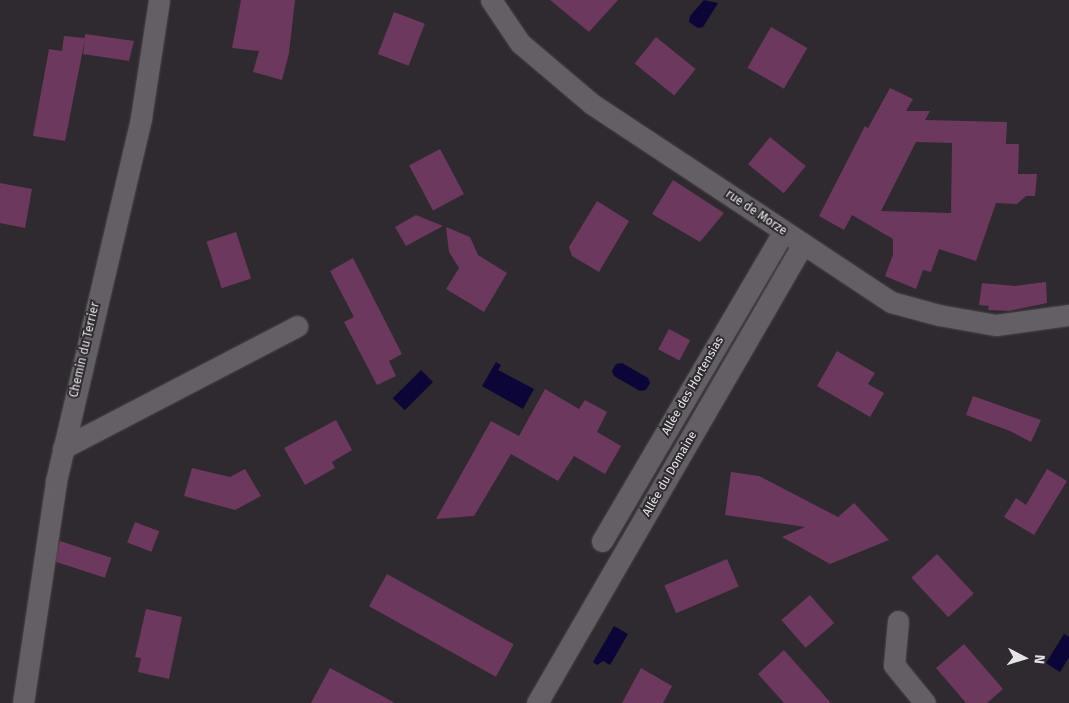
<!DOCTYPE html>
<meta charset="utf-8">
<style>
body{margin:0}
#map{position:relative;width:1069px;height:703px;overflow:hidden;background:#2e2a2f;font-family:"Fira Sans",sans-serif}
div>[style]{position:absolute}
.water>*{inset:0;background:#0c0537;transform-origin:0 0}
.building>*{inset:0;background:#6d385d;transform-origin:0 0}
.roads{filter:drop-shadow(0 0 1px #494549) drop-shadow(0 0 1px #494549)}
.street>*{height:21px;margin:-10.5px;padding:0 10.5px;transform-origin:10.5px;border-radius:10.5px;background:#645f65}
span{translate:-50% -50%;white-space:nowrap;text-align:center;line-height:1.15;-webkit-text-stroke:4px #2e2a2f;paint-order:stroke}
.street-label{font-size:12px;color:#e6e4e7}
.north{position:absolute;left:999px;top:633px;width:50px;height:50px;-webkit-text-stroke:4px #2e2a2f;paint-order:stroke;rotate:95deg;font-size:14px;font-weight:700;line-height:20px;text-align:center;color:#e6e4e7}
.north::after{content:'';display:block;margin:auto;width:18px;height:22px;background:#e6e4e7;clip-path:polygon(50% 0,100% 100%,50% 72%,0 100%)}
</style>
<div id="map">
<div class="water">
<div style="clip-path:polygon(704px 0,718px 3px,703px 27px,698px 28px,689px 22px,690px 16px)"></div>
<div style="clip-path:polygon(496px 362px,501px 365px,498px 370px,534px 389px,523px 409px,482px 386px)"></div>
<div style="clip-path:polygon(622px 363px,648px 378px,650px 383px,646px 390px,640px 391px,614px 376px,612px 371px,616px 364px)"></div>
<div style="left:421px;top:370px;width:17px;height:40px;rotate:45deg"></div>
<div style="clip-path:polygon(614px 626px,628px 634px,610px 665px,603px 661px,597px 665px,593px 662px)"></div>
<div style="clip-path:polygon(1064px 634px,1069px 637px,1069px 657px,1060px 672px,1046px 663px)"></div>
</div>
<div class="building">
<div style="clip-path:polygon(241px 0,295px 0,289px 53px,282px 80px,253px 72px,259px 51px,232px 48px)"></div>
<div style="clip-path:polygon(550px 0,618px 0,589px 32px)"></div>
<div style="left:394px;top:12px;width:33px;height:45px;rotate:21deg"></div>
<div style="left:771px;top:27px;width:42px;height:47px;rotate:30deg"></div>
<div style="clip-path:polygon(85px 34px,134px 41px,129px 61px,83px 54px,85px 39px,65px 141px,33px 136px,49px 49px,62px 51px,64px 36px,85px 38px)"></div>
<div style="left:656px;top:37px;width:51px;height:34px;rotate:39deg"></div>
<div style="clip-path:polygon(evenodd,890px 88px,913px 99px,906px 111px,930px 111px,925px 120px,1007px 122px,1006px 144px,1019px 144px,1018px 174px,1037px 174px,1035px 196px,1026px 196px,1017px 204px,996px 203px,976px 261px,939px 249px,931px 272px,923px 270px,916px 289px,885px 276px,893px 255px,893px 239px,852px 215px,844px 230px,819px 216px,865px 126px,868px 128px,890px 88px,916px 142px,952px 143px,951px 213px,881px 211px,916px 142px)"></div>
<div style="left:770px;top:137px;width:46px;height:35px;rotate:39deg"></div>
<div style="left:440px;top:149px;width:51px;height:35px;rotate:62deg"></div>
<div style="clip-path:polygon(673px 180px,724px 213px,700px 242px,652px 214px)"></div>
<div style="clip-path:polygon(0 183px,32px 189px,25px 228px,0 223px)"></div>
<div style="clip-path:polygon(597px 201px,629px 221px,599px 272px,572px 256px,569px 247px)"></div>
<div style="clip-path:polygon(416px 215px,443px 226px,406px 246px,395px 227px)"></div>
<div style="clip-path:polygon(446px 227px,470px 237px,478px 255px,507px 273px,484px 312px,446px 289px,459px 268px,449px 252px)"></div>
<div style="left:236px;top:232px;width:49px;height:31px;rotate:72deg"></div>
<div style="clip-path:polygon(353px 258px,402px 354px,389px 361px,396px 376px,377px 385px,344px 322px,354px 317px,330px 271px)"></div>
<div style="clip-path:polygon(1046px 282px,1047px 303px,1009px 311px,988px 310px,989px 306px,979px 305px,982px 283px,1015px 286px)"></div>
<div style="left:669px;top:329px;width:24px;height:23px;rotate:28deg"></div>
<div style="clip-path:polygon(837px 351px,875px 373px,868px 384px,884px 393px,870px 417px,817px 386px)"></div>
<div style="clip-path:polygon(545px 389px,579px 409px,585px 400px,607px 412px,597px 432px,621px 446px,605px 474px,574px 456px,558px 481px,511px 454px,474px 516px,436px 519px,491px 421px,519px 436px)"></div>
<div style="clip-path:polygon(973px 396px,1041px 420px,1031px 442px,1010px 431px,966px 415px)"></div>
<div style="clip-path:polygon(336px 420px,352px 450px,332px 462px,335px 468px,305px 485px,284px 448px)"></div>
<div style="clip-path:polygon(192px 468px,230px 477px,245px 469px,261px 496px,235px 510px,184px 496px)"></div>
<div style="clip-path:polygon(1047px 469px,1067px 481px,1034px 535px,1004px 517px,1016px 498px,1026px 505px)"></div>
<div style="clip-path:polygon(731px 472px,759px 476px,838px 517px,854px 503px,889px 540px,830px 564px,782px 537px,805px 527px,725px 515px)"></div>
<div style="left:135px;top:522px;width:26px;height:22px;rotate:21deg"></div>
<div style="left:60px;top:541px;width:54px;height:21px;rotate:18deg"></div>
<div style="left:937px;top:554px;width:54px;height:35px;rotate:47deg"></div>
<div style="left:727px;top:559px;width:30px;height:68px;rotate:67deg"></div>
<div style="left:387px;top:574px;width:145px;height:37px;rotate:29deg"></div>
<div style="left:810px;top:595px;width:37px;height:38px;rotate:49deg"></div>
<div style="clip-path:polygon(146px 609px,182px 617px,169px 679px,138px 672px,141px 658px,135px 657px)"></div>
<div style="clip-path:polygon(964px 644px,1003px 689px,987px 703px,966px 703px,936px 668px)"></div>
<div style="clip-path:polygon(784px 650px,831px 703px,784px 703px,758px 674px)"></div>
<div style="clip-path:polygon(330px 668px,395px 703px,311px 703px)"></div>
<div style="clip-path:polygon(641px 668px,672px 686px,663px 703px,622px 703px)"></div>
</div>
<div class="roads">
<div class="street">
<div style="left:491px;top:0;width:52px;rotate:56deg"></div>
<div style="left:520px;top:43px;width:94px;rotate:40.3deg"></div>
<div style="left:592px;top:104px;width:359px;rotate:33.5deg"></div>
<div style="left:891px;top:302px;width:50px;rotate:15.2deg"></div>
<div style="left:939px;top:315px;width:58px;rotate:10deg"></div>
<div style="left:996px;top:325px;width:74px;rotate:-7.8deg"></div>
<div style="left:63px;top:448px;width:264px;rotate:-27.5deg"></div>
<div style="left:602px;top:541px;width:359px;rotate:-59.6deg"></div>
<div style="left:898px;top:621px;width:44px;rotate:95.2deg"></div>
<div style="left:894px;top:665px;width:49px;rotate:50.8deg"></div>
<div style="left:23px;top:703px;width:224px;rotate:-81.5deg"></div>
<div style="left:56px;top:481px;width:373px;rotate:-76.8deg"></div>
<div style="left:141px;top:118px;width:119px;rotate:-81.3deg"></div>
<div style="left:537px;top:703px;width:531px;rotate:-59.91deg"></div>
</div>
</div>
<div class="street-label">
<span style="left:756px;top:213px;rotate:34deg">rue de Morze</span>
<span style="left:85px;top:350px;rotate:-77deg">Chemin du Terrier</span>
<span style="left:693px;top:386px;rotate:-60deg">Allée des Hortensias</span>
<span style="left:670px;top:474px;rotate:-60deg">Allée du Domaine</span>
</div>
<div class="north">N</div>
</div>
